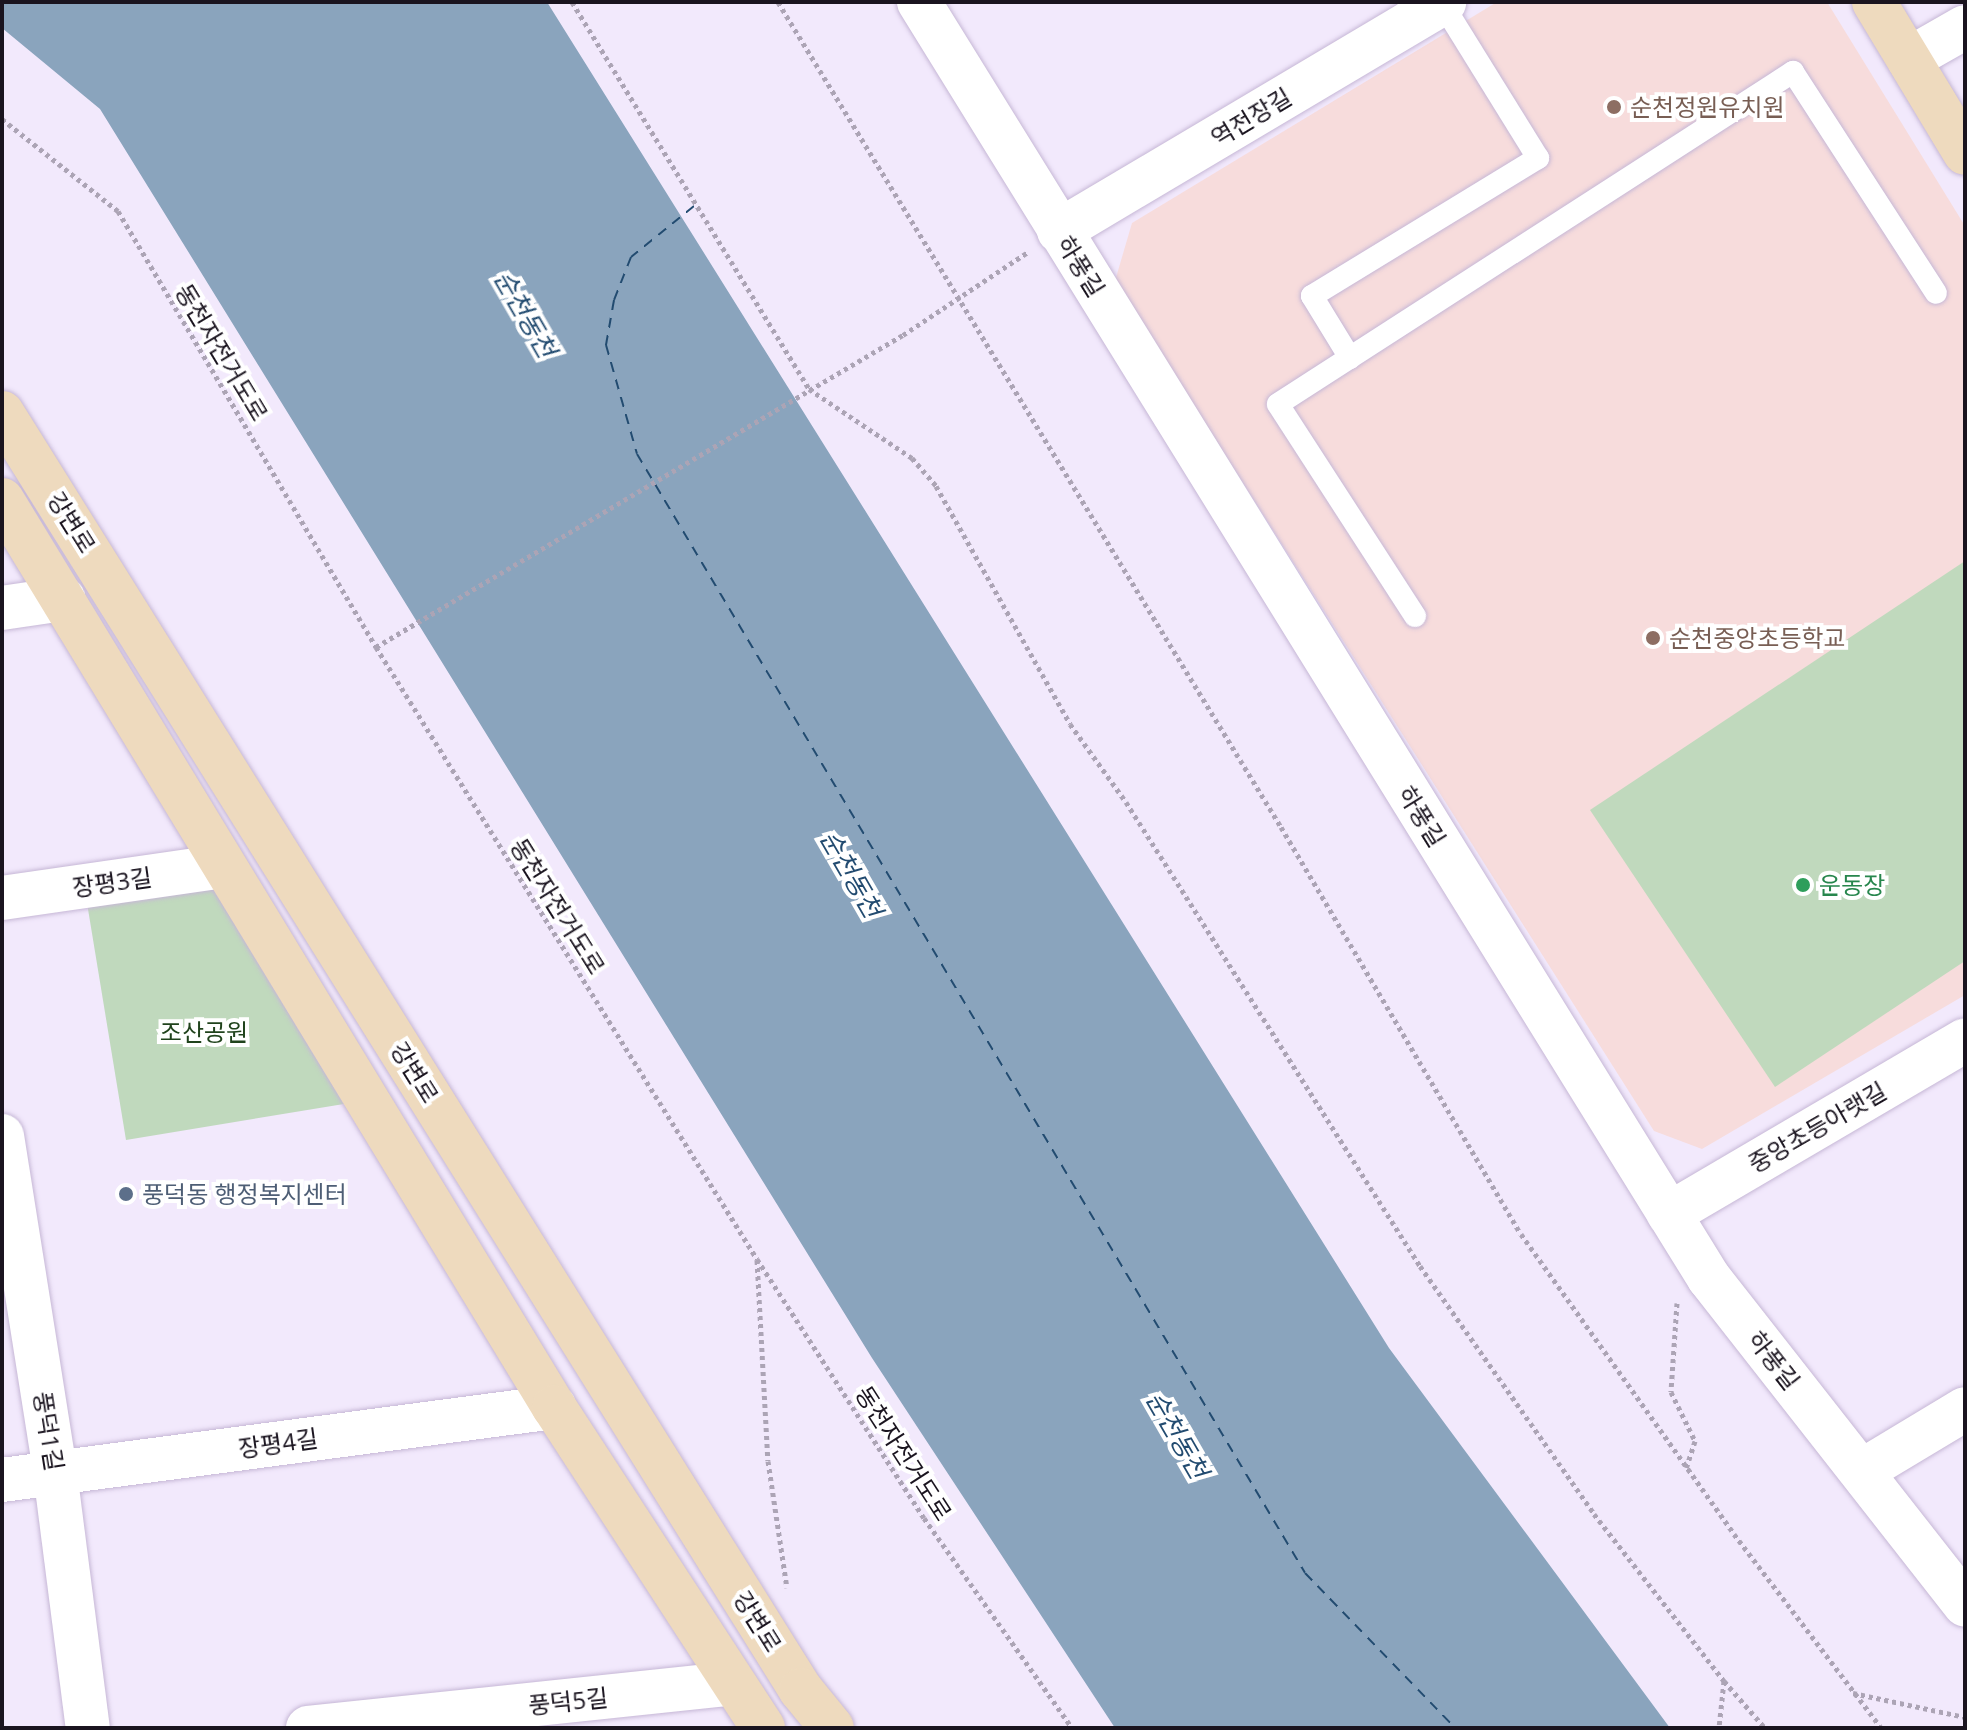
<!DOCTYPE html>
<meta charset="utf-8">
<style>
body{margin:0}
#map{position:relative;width:1967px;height:1730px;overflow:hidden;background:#f2e9fc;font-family:"Open Sans","Noto Sans KR",sans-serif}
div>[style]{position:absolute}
.education>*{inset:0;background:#f7dcdc}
.green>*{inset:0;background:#c0d9bd}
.water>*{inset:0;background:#8aa4bd}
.ferry>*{height:2px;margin-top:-1px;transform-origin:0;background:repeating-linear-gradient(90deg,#224b70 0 10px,transparent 0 18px)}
.path>*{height:5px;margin-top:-2.5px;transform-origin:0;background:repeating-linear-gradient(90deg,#aca4b5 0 4px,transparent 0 8px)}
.roads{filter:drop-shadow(0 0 2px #c6b7d6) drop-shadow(0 0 2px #c6b7d6)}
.lane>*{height:22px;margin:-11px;padding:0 11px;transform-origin:11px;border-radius:11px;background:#fff}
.street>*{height:44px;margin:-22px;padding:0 22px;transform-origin:22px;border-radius:22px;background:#fff}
.secondary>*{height:44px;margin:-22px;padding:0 22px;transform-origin:22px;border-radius:22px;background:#eedabe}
.dots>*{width:22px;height:22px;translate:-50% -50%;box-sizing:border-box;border:4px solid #fff;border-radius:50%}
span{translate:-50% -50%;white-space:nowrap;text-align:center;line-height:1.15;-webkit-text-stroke:8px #fff;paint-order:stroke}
.education-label{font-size:24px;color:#785e54}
.left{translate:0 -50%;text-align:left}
.street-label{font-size:24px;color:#1a141f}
.leisure-label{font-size:24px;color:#27864d}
.park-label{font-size:24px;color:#20431c}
.service-label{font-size:24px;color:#4e5e75}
.water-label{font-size:26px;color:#224b70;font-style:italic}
.frame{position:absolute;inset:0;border:4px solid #1a141f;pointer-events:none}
</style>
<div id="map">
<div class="education">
<div style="clip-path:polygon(1497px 2px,1827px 2px,1965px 226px,1965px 995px,1702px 1149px,1654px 1131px,1115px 281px,1132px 223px)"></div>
</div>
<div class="green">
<div style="clip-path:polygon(1965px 561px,1965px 961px,1775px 1087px,1590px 810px)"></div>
<div style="clip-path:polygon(221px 881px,356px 1102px,126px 1140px,87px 903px)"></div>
</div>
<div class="water">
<div style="clip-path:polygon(2px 2px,547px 2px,1389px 1348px,1670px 1728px,1115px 1728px,872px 1358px,100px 109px,2px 28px)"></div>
</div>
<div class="ferry">
<div style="left:694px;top:206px;width:81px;rotate:141deg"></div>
<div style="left:631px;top:257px;width:46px;rotate:111.6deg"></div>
<div style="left:614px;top:300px;width:46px;rotate:100.1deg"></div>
<div style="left:606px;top:345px;width:113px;rotate:74.1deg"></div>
<div style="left:637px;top:454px;width:1303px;rotate:59.16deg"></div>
<div style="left:1305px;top:1573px;width:216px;rotate:45.9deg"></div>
</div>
<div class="path">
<div style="left:572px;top:2px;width:454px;rotate:58.5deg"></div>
<div style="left:809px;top:389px;width:124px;rotate:33.8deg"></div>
<div style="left:912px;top:458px;width:37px;rotate:49deg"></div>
<div style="left:936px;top:486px;width:273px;rotate:60.6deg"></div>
<div style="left:1070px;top:724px;width:96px;rotate:54.3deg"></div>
<div style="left:1126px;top:802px;width:549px;rotate:57.64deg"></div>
<div style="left:1420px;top:1266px;width:303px;rotate:54.9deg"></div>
<div style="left:1594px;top:1514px;width:212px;rotate:52.1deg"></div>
<div style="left:1724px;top:1681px;width:47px;rotate:96.1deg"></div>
<div style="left:778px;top:2px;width:966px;rotate:58.63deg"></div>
<div style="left:1281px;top:827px;width:472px;rotate:59.5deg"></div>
<div style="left:1521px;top:1234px;width:368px;rotate:54.6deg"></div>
<div style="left:1734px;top:1534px;width:243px;rotate:52.8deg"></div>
<div style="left:2px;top:119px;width:148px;rotate:38.4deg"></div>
<div style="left:118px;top:211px;width:507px;rotate:59.39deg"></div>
<div style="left:376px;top:647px;width:721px;rotate:58.1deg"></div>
<div style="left:757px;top:1259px;width:308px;rotate:57.2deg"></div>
<div style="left:924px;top:1518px;width:257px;rotate:54.8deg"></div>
<div style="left:376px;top:647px;width:612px;rotate:-30.63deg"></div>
<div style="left:903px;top:335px;width:150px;rotate:-33.6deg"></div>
<div style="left:757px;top:1260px;width:201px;rotate:86.9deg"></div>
<div style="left:768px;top:1461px;width:128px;rotate:81.5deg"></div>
<div style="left:1677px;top:1303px;width:89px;rotate:93.9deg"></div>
<div style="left:1671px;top:1392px;width:55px;rotate:63.9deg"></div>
<div style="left:1695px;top:1441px;width:28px;rotate:108deg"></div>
<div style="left:1724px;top:1681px;width:62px;rotate:48.9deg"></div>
<div style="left:1853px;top:1693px;width:115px;rotate:12.1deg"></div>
</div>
<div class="roads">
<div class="lane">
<div style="left:1350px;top:358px;width:73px;rotate:-121.5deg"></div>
<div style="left:1312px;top:296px;width:265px;rotate:-31.4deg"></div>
<div style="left:1538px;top:158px;width:182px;rotate:-121.8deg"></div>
<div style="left:1415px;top:616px;width:252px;rotate:-122.9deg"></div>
<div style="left:1278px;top:404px;width:613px;rotate:-32.81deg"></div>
<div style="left:1793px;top:72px;width:263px;rotate:57.1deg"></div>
</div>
<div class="street">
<div style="left:919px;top:2px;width:1501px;rotate:58.24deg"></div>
<div style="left:1709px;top:1278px;width:415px;rotate:51.9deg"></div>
<div style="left:1909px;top:59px;width:64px;rotate:-29.7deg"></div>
<div style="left:1059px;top:231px;width:448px;rotate:-30.7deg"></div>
<div style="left:2px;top:608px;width:62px;rotate:-8.4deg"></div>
<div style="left:2px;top:898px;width:223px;rotate:-8.2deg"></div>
<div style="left:2px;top:1136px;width:340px;rotate:81deg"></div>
<div style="left:55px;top:1472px;width:258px;rotate:82.7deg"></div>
<div style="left:1669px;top:1214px;width:343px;rotate:-30.4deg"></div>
<div style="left:1862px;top:1471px;width:120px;rotate:-31deg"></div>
<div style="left:2px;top:1480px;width:557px;rotate:-7.53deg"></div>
<div style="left:308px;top:1728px;width:427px;rotate:-6deg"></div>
</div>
<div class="secondary">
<div style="left:1874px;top:2px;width:176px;rotate:58.9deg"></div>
<div style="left:2px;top:413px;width:1506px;rotate:57.97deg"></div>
<div style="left:801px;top:1690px;width:49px;rotate:50.8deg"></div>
<div style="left:2px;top:500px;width:1062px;rotate:58.68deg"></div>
<div style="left:554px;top:1407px;width:383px;rotate:56.9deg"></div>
</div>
</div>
<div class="dots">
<div style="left:1614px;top:107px;background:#8d6e63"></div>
<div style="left:1653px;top:638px;background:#8d6e63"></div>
<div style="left:1803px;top:885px;background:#2e9e5b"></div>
<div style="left:126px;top:1194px;background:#5c6f8a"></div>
</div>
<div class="education-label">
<span class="left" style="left:1630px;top:107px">순천정원유치원</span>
<span class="left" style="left:1669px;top:638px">순천중앙초등학교</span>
</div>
<div class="street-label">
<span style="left:1251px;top:117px;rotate:-31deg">역전장길</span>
<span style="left:1081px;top:266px;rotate:58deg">하풍길</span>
<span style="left:222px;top:352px;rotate:59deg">동천자전거도로</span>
<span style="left:72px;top:522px;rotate:58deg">강변로</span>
<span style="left:1422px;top:816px;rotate:58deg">하풍길</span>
<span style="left:112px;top:882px;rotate:-8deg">장평3길</span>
<span style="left:558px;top:906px;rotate:58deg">동천자전거도로</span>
<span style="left:415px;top:1072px;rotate:58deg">강변로</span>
<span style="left:1817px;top:1127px;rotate:-30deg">중앙초등아랫길</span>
<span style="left:1774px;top:1360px;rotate:52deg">하풍길</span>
<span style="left:49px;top:1431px;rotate:81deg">풍덕1길</span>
<span style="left:278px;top:1443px;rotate:-8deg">장평4길</span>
<span style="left:904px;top:1453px;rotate:57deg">동천자전거도로</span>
<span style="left:758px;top:1621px;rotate:58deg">강변로</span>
<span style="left:568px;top:1701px;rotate:-6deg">풍덕5길</span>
</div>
<div class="leisure-label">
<span class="left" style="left:1819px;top:885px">운동장</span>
</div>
<div class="park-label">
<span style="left:204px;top:1032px">조산공원</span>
</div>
<div class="service-label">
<span class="left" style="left:142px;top:1194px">풍덕동 행정복지센터</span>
</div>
<div class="water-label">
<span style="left:525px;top:314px;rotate:60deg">순천동천</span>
<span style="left:851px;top:874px;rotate:60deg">순천동천</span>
<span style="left:1177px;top:1435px;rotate:60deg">순천동천</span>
</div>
<div class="frame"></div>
</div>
